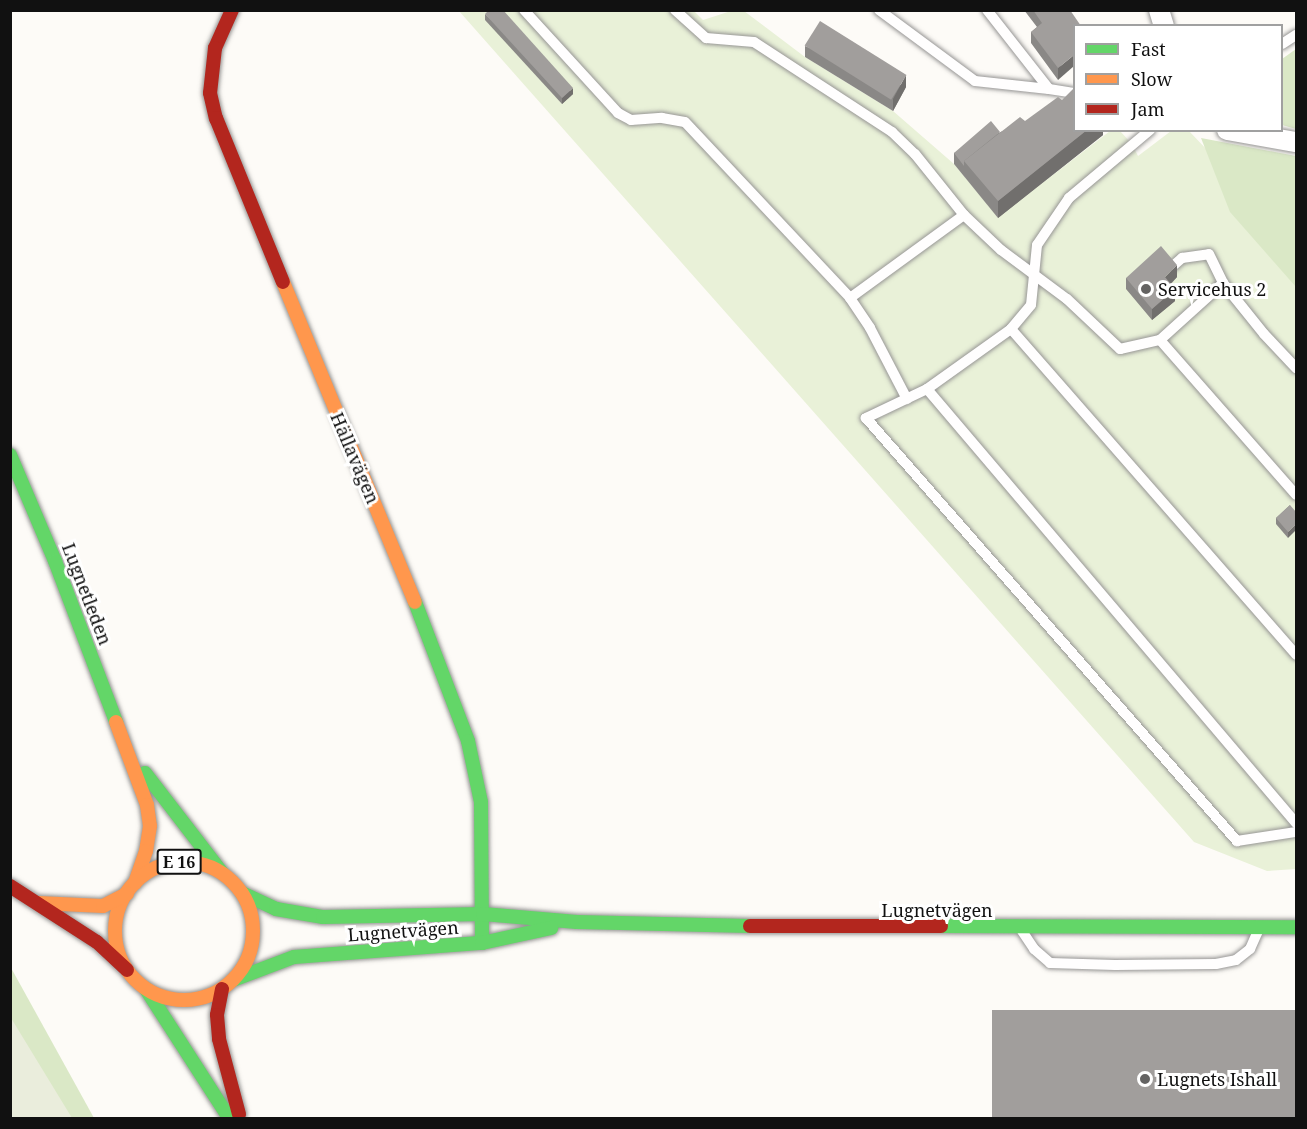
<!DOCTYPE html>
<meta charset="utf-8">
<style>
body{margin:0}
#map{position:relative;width:1307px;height:1129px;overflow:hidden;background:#fdfbf7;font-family:"Noto Serif",serif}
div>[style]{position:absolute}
.green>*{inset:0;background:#e9f1d8}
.forest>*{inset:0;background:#dae8c6}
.cemetery>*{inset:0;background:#eaeddc}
.roads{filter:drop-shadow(0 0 2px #979695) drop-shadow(0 0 2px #979695)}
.lane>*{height:10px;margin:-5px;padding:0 5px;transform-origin:5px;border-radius:5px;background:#fffefe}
.street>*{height:20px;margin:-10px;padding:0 10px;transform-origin:10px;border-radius:10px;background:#fffefe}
.fast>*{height:14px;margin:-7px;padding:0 7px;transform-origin:7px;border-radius:7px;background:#63d668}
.slow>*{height:14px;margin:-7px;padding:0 7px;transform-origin:7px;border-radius:7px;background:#ff974d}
.slow>.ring{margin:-7px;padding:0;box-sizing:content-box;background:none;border:14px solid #ff974d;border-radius:50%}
.jam>*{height:14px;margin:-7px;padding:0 7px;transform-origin:7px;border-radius:7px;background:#b3261e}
.wall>*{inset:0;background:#8a8886}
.shaded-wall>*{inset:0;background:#716f6d}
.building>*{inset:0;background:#a19e9c;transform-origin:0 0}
.dots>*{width:16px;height:16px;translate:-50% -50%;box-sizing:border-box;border:3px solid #fff;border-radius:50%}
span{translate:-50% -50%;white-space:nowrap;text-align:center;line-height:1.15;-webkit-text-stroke:6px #fff;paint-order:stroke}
.shield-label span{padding:2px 4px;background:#fff;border:2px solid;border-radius:4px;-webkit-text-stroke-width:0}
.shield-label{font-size:16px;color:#111;font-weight:700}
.poi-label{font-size:18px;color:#111}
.left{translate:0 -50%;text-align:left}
.street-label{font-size:18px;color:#111}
.frame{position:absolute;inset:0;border:12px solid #111;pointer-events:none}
.legend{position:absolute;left:1073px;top:24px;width:210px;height:108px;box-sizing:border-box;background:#fff;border:2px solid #a0a0a0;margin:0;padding:8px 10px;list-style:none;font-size:18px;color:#111}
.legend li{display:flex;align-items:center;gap:12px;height:30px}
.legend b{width:30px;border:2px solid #a0a0a0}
</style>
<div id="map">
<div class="green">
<div style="clip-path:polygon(693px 10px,703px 20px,731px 11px,744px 11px,805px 57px,893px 111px,954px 164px,998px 217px,1110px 131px,1120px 131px,1132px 144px,1138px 156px,1171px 131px,1189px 131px,1296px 243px,1296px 869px,1267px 871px,1194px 842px,459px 11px)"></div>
</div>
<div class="forest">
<div style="clip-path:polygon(1296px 49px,1296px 129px,1282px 125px,1282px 59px)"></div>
<div style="clip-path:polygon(1201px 138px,1296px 156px,1296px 287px,1230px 212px)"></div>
<div style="clip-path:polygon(10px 966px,94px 1118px,50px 1118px,11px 1041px)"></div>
</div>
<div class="cemetery">
<div style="clip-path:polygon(11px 1018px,72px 1118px,11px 1118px)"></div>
</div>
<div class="roads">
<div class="lane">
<div style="left:524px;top:10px;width:139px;rotate:47.6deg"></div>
<div style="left:618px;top:113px;width:15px;rotate:28deg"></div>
<div style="left:631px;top:120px;width:31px;rotate:-4deg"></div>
<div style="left:662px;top:118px;width:23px;rotate:10deg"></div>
<div style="left:685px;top:122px;width:241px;rotate:46.8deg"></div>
<div style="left:850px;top:298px;width:36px;rotate:56deg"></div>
<div style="left:870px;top:328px;width:80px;rotate:62.5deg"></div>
<div style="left:675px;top:10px;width:42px;rotate:42.1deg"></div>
<div style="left:706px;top:38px;width:48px;rotate:4.8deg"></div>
<div style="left:754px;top:42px;width:165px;rotate:33.1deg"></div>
<div style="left:892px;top:132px;width:32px;rotate:44deg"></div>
<div style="left:915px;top:154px;width:78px;rotate:51.2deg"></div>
<div style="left:964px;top:215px;width:51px;rotate:43.4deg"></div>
<div style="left:1001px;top:250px;width:82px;rotate:36.6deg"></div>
<div style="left:1067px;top:299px;width:73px;rotate:43.3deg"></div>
<div style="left:1120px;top:349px;width:41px;rotate:-12.7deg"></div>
<div style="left:1160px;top:340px;width:85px;rotate:-42.1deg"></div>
<div style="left:879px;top:10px;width:119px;rotate:36.5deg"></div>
<div style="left:975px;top:81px;width:74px;rotate:6.2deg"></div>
<div style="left:987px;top:10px;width:100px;rotate:51.9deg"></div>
<div style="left:1049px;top:89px;width:25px;rotate:9deg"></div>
<div style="left:1282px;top:44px;width:17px;rotate:-33deg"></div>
<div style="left:1150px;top:130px;width:106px;rotate:140deg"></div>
<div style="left:1069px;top:198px;width:57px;rotate:124.2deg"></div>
<div style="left:1037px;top:245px;width:60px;rotate:95.7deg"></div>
<div style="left:1031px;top:305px;width:31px;rotate:130deg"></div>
<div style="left:1011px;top:329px;width:103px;rotate:144.5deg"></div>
<div style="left:927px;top:389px;width:68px;rotate:154.6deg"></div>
<div style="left:866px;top:418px;width:563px;rotate:48.75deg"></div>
<div style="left:1237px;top:841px;width:60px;rotate:-8.7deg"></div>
<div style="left:1174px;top:265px;width:11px;rotate:-41deg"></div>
<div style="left:1182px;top:258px;width:27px;rotate:-8deg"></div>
<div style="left:1209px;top:254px;width:32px;rotate:64deg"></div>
<div style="left:1223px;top:283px;width:65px;rotate:51.2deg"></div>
<div style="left:1264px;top:334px;width:47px;rotate:46.7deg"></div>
<div style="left:850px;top:298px;width:141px;rotate:-36.1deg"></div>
<div style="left:1011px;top:329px;width:433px;rotate:48.8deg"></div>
<div style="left:1160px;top:340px;width:206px;rotate:48.7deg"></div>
<div style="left:927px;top:389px;width:570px;rotate:49.63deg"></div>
<div style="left:1022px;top:931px;width:22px;rotate:56deg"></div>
<div style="left:1034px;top:949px;width:21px;rotate:41deg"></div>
<div style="left:1050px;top:963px;width:65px;rotate:1.8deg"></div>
<div style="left:1115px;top:965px;width:101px;rotate:-0.6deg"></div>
<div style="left:1216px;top:964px;width:20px;rotate:-11deg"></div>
<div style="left:1236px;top:960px;width:18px;rotate:-38deg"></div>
<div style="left:1250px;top:949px;width:22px;rotate:-66deg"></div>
</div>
<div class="street">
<div style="left:1159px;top:10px;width:17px;rotate:73deg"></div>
<div style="left:1227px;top:130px;width:70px;rotate:9.9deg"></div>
</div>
<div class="fast">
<div style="left:10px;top:455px;width:115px;rotate:67deg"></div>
<div style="left:55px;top:561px;width:172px;rotate:69.2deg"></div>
<div style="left:415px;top:602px;width:149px;rotate:69.1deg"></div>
<div style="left:468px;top:741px;width:62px;rotate:78deg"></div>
<div style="left:481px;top:802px;width:141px;rotate:89.6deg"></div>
<div style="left:145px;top:773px;width:126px;rotate:52.4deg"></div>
<div style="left:242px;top:893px;width:38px;rotate:25deg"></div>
<div style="left:276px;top:909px;width:48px;rotate:9.7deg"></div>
<div style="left:323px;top:917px;width:160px;rotate:-1.1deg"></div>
<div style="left:483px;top:914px;width:94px;rotate:4.9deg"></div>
<div style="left:577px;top:922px;width:173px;rotate:1.3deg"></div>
<div style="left:941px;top:926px;width:355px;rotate:0.2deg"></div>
<div style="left:233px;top:980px;width:65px;rotate:-20.7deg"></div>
<div style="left:294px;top:957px;width:189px;rotate:-4.3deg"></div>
<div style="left:482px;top:943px;width:71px;rotate:-12.3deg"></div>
<div style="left:146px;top:989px;width:153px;rotate:57.2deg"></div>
</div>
<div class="slow">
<div style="left:283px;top:282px;width:346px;rotate:67.6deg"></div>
<div style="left:116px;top:722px;width:89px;rotate:69.5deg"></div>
<div style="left:147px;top:805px;width:21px;rotate:82deg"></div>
<div style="left:150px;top:826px;width:25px;rotate:99deg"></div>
<div style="left:146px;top:851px;width:34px;rotate:109deg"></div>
<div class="ring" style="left:115px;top:862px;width:124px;height:124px"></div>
<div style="left:39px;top:903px;width:64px;rotate:2.7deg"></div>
<div style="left:103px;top:906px;width:27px;rotate:-27deg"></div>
</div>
<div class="jam">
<div style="left:232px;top:10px;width:42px;rotate:114.1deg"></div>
<div style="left:215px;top:48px;width:45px;rotate:96.3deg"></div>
<div style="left:210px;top:93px;width:26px;rotate:77deg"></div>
<div style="left:216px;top:118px;width:177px;rotate:67.8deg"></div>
<div style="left:10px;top:886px;width:103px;rotate:32.8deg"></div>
<div style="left:97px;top:942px;width:41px;rotate:43deg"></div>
<div style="left:750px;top:926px;width:191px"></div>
<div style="left:222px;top:989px;width:26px;rotate:101deg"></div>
<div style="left:217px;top:1015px;width:24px;rotate:85deg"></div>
<div style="left:219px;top:1039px;width:78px;rotate:75.1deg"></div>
</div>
</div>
<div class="wall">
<div style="clip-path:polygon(1024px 10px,1070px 10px,1058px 80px,1031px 43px,1031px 32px,1037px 27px)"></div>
<div style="clip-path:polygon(485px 14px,573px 94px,562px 104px,485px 20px)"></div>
<div style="clip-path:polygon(805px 46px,906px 87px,893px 111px,805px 57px)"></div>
<div style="clip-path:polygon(1025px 121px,1103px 130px,1103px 135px,998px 218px,954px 164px,954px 153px)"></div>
<div style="clip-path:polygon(1177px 277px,1171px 284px,1175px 301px,1152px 320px,1126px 289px,1126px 278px)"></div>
<div style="clip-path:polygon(1290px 505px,1288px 538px,1276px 524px,1276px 518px)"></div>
</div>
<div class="shaded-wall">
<div style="clip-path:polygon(1074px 55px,1074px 66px,1058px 80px,1058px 68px)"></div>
<div style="clip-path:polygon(906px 75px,906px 87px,893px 111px,893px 99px)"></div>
<div style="clip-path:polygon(573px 88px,573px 94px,562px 104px,562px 98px)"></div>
<div style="clip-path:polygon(1087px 130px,1103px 130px,1103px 135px,998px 218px,998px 201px)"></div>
<div style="clip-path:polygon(1177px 265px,1177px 277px,1165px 289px,1165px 277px)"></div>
<div style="clip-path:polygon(1175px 289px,1175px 301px,1152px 320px,1152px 309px)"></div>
<div style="clip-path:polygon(1296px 524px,1296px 530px,1288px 538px,1288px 532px)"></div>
</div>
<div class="building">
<div style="clip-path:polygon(489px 10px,503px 10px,573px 88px,562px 98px,485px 14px)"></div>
<div style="clip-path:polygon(1033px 10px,1070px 10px,1081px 26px,1074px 26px,1074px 55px,1058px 68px,1031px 32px,1042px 23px)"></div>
<div style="left:820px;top:21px;width:102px;height:29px;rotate:32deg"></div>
<div style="clip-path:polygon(1074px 88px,1074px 130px,1087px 130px,998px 201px,964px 161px,1020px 117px,1025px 121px,1058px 97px,1062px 100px)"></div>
<div style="clip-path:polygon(991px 121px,1000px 132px,964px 161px,964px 166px,954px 153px)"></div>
<div style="clip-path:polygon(1161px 246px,1177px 265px,1165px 277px,1175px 289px,1152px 309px,1126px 278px)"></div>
<div style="clip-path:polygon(1290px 505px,1296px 512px,1296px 524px,1288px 532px,1276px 518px)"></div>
<div style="left:1296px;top:1010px;width:109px;height:304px;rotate:90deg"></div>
</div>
<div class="dots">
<div style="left:1146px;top:289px;background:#646362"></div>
<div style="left:1145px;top:1079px;background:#646362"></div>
</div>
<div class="shield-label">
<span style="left:179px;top:862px">E 16</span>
</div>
<div class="poi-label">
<span class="left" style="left:1158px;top:289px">Servicehus 2</span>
<span class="left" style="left:1157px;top:1079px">Lugnets Ishall</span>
</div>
<div class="street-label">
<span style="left:355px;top:458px;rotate:67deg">Hällavägen</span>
<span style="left:87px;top:594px;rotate:69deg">Lugnetleden</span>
<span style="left:937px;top:910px">Lugnetvägen</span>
<span style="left:403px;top:931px;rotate:-4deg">Lugnetvägen</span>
</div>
<div class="frame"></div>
<ul class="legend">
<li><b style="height:8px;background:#63d668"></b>Fast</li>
<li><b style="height:8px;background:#ff974d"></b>Slow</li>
<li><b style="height:8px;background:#b3261e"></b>Jam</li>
</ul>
</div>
